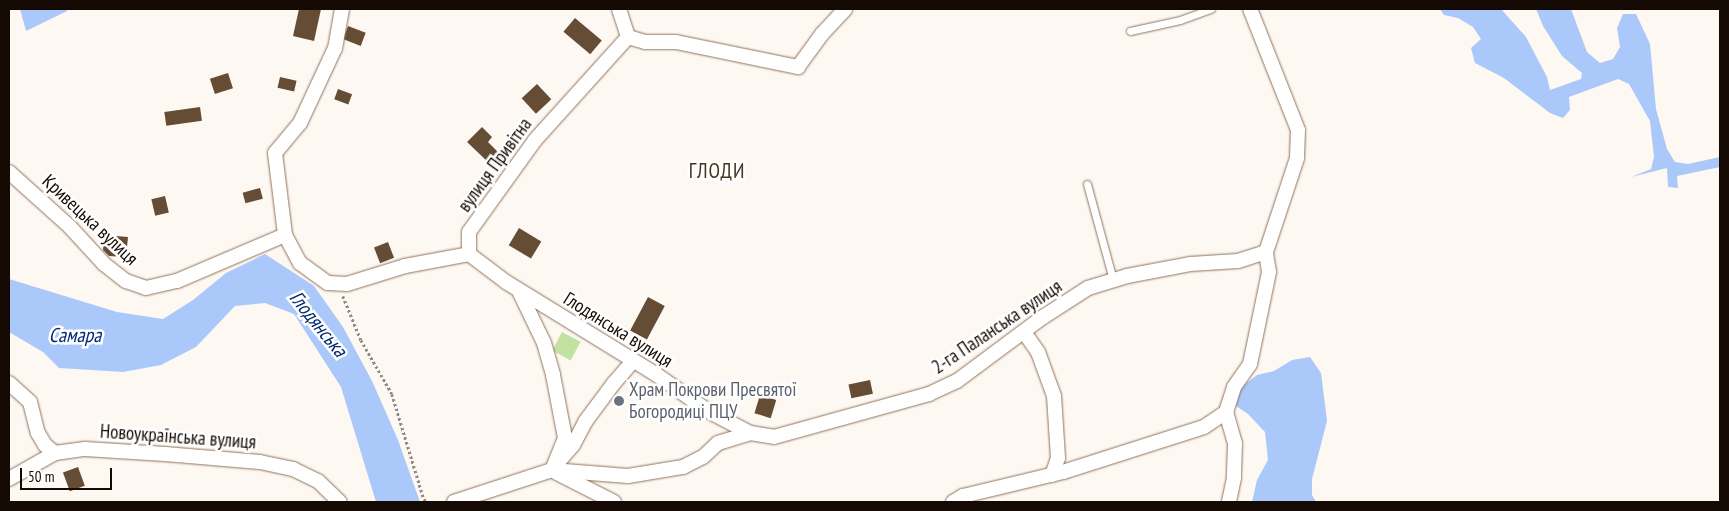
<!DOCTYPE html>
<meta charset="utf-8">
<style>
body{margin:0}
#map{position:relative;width:1729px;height:511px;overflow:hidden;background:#fef8f3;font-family:"PT Sans Narrow",sans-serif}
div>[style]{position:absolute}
.green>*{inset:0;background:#c3e2a2;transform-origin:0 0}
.water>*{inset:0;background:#aac8fa}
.building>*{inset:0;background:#654c35;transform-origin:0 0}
.path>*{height:2.5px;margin-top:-1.25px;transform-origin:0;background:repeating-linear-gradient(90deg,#918983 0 2.5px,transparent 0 5px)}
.roads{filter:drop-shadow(0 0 1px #8e735b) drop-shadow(0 0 1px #8e735b)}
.service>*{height:7px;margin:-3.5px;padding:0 3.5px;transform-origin:3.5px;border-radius:3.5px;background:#fff}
.minor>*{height:14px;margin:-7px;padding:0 7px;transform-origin:7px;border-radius:7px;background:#fff}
.dots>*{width:14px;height:14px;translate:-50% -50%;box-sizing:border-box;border:2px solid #fff;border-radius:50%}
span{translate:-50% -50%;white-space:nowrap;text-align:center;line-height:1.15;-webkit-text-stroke:5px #fff;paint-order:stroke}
.street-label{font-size:19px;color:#140a03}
.worship-label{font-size:19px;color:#5b616d}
.left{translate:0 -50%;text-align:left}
.water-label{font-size:20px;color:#022a6f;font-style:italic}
.quarter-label{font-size:21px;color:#4b341d;letter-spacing:1px}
.frame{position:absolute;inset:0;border:10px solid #140a03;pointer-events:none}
.scale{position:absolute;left:20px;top:468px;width:92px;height:22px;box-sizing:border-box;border:2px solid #140a03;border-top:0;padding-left:6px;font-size:15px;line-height:18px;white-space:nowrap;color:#140a03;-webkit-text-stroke:4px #fff;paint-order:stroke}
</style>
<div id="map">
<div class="green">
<div style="left:562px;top:332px;width:21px;height:21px;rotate:28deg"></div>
</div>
<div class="water">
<div style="clip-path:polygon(20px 9px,67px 9px,67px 11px,26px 31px)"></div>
<div style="clip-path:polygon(1440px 9px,1501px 9px,1526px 37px,1547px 77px,1550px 90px,1581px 79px,1582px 73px,1562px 56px,1543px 26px,1536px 9px,1571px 9px,1587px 52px,1600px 63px,1613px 59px,1620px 47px,1617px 28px,1623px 14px,1636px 14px,1650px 44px,1656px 109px,1667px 149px,1675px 162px,1688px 164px,1720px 157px,1720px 167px,1677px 176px,1678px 188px,1668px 187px,1667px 168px,1631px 177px,1651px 169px,1654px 157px,1650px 121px,1629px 84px,1618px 79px,1569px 97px,1570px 110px,1563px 118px,1550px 113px,1504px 78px,1475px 63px,1471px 48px,1481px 39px,1473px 27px,1458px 18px,1444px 15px)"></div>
<div style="clip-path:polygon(265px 254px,314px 286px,343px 327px,372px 381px,398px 440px,420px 502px,376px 502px,341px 387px,294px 314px,265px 303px,235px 306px,196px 347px,161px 365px,123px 372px,59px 368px,43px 352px,9px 332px,9px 279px,117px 312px,163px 319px,193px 300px,226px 273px)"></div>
<div style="clip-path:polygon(1310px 357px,1321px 373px,1327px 421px,1312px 479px,1312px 495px,1316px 502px,1252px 502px,1257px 480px,1268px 460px,1265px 432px,1248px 414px,1233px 404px,1240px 388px,1257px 375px,1274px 371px,1292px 360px)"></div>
</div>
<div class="building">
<div style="clip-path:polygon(299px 9px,321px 9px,314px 41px,293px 36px)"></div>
<div style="left:575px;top:18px;width:35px;height:18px;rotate:40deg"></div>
<div style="left:348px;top:26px;width:19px;height:14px;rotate:21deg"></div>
<div style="left:228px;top:73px;width:16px;height:19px;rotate:72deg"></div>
<div style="left:280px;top:77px;width:17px;height:11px;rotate:13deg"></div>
<div style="left:537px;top:84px;width:21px;height:21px;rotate:47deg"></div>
<div style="left:338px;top:89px;width:15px;height:11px;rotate:20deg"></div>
<div style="left:200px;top:107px;width:14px;height:36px;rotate:82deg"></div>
<div style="clip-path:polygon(482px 127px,492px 137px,488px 142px,499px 153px,489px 163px,467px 142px)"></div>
<div style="left:260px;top:188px;width:11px;height:18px;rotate:75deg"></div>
<div style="left:165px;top:196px;width:17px;height:14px;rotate:77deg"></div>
<div style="left:519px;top:228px;width:26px;height:20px;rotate:31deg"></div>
<div style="clip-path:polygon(104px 235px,128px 237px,126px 257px,109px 256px,103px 250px)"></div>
<div style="left:388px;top:242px;width:17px;height:15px;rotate:69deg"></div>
<div style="left:648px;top:297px;width:19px;height:38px;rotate:28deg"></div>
<div style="left:870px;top:380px;width:14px;height:22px;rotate:78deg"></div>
<div style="left:760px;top:395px;width:17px;height:19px;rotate:17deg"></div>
<div style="left:78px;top:467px;width:20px;height:16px;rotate:70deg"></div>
</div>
<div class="path">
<div style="left:343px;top:296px;width:48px;rotate:67.8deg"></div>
<div style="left:361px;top:340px;width:62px;rotate:60.1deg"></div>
<div style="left:392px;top:394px;width:110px;rotate:73.1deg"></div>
<div style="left:424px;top:499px;width:4px;rotate:45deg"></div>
</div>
<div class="roads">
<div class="service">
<div style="left:1130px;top:31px;width:51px;rotate:-12.4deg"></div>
<div style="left:1180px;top:20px;width:33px;rotate:-20deg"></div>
<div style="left:1087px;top:184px;width:99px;rotate:74.8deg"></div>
</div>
<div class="minor">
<div style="left:342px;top:9px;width:40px;rotate:100deg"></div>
<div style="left:335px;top:48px;width:83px;rotate:115deg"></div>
<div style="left:300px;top:123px;width:39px;rotate:130deg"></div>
<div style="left:275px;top:153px;width:83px;rotate:83deg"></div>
<div style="left:285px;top:235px;width:32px;rotate:62deg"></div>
<div style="left:300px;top:263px;width:34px;rotate:36deg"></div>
<div style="left:328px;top:283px;width:19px;rotate:3deg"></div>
<div style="left:347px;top:284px;width:61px;rotate:-17.2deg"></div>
<div style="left:405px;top:266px;width:65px;rotate:-10.6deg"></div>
<div style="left:619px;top:9px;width:29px;rotate:72deg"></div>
<div style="left:628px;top:37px;width:18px;rotate:16deg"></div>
<div style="left:645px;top:42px;width:31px"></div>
<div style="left:676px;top:42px;width:125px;rotate:11.6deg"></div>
<div style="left:798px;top:67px;width:41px;rotate:-54deg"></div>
<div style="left:822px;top:34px;width:34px;rotate:-47deg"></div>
<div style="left:9px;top:172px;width:82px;rotate:42deg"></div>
<div style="left:70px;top:227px;width:50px;rotate:47.4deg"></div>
<div style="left:104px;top:264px;width:28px;rotate:38deg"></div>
<div style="left:126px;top:281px;width:21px;rotate:19deg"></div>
<div style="left:146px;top:288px;width:32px;rotate:-13deg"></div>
<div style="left:177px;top:281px;width:117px;rotate:-23.1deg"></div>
<div style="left:469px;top:254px;width:46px;rotate:37.1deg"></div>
<div style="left:506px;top:282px;width:177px;rotate:31.6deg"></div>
<div style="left:657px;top:375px;width:62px;rotate:35.2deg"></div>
<div style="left:708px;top:411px;width:47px;rotate:27.6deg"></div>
<div style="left:750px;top:433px;width:24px;rotate:9deg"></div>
<div style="left:774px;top:437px;width:161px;rotate:-15.5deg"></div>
<div style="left:929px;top:394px;width:31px;rotate:-25deg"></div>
<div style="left:957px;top:381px;width:107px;rotate:-36.7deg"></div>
<div style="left:1043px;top:317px;width:54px;rotate:-32.8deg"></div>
<div style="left:1088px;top:288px;width:41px;rotate:-17.1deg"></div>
<div style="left:1127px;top:276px;width:64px;rotate:-10.8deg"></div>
<div style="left:1190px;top:264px;width:48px;rotate:-3.6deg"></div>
<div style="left:1238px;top:261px;width:29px;rotate:-18deg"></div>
<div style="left:469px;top:254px;width:22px;rotate:-90deg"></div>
<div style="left:469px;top:232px;width:113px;rotate:-54.3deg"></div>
<div style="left:535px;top:140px;width:139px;rotate:-47.9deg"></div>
<div style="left:519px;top:291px;width:58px;rotate:64.3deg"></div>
<div style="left:544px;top:343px;width:33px;rotate:74deg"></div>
<div style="left:553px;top:375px;width:64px;rotate:79.2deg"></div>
<div style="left:565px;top:438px;width:35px;rotate:112deg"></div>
<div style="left:1024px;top:332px;width:24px;rotate:55deg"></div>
<div style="left:1038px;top:352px;width:47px;rotate:70deg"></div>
<div style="left:1054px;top:396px;width:62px;rotate:86.3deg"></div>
<div style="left:1058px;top:458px;width:18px;rotate:109deg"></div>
<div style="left:9px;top:383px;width:28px;rotate:42deg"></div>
<div style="left:30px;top:402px;width:32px;rotate:76deg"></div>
<div style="left:38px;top:433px;width:14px;rotate:60deg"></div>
<div style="left:45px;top:445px;width:13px;rotate:39deg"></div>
<div style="left:1226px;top:412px;width:26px;rotate:-72deg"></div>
<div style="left:1234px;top:387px;width:28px;rotate:-55deg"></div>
<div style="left:1250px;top:364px;width:94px;rotate:-78.3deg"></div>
<div style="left:1269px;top:272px;width:20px;rotate:-99deg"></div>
<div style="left:1266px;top:252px;width:99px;rotate:-71.7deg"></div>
<div style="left:1297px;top:158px;width:28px;rotate:-88deg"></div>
<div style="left:1298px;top:130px;width:130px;rotate:-111.6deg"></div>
<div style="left:1226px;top:412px;width:33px;rotate:74deg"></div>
<div style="left:1235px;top:444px;width:34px;rotate:92deg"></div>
<div style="left:1234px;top:478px;width:25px;rotate:102deg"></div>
<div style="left:560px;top:460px;width:20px;rotate:-49deg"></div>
<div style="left:573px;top:445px;width:26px;rotate:-62deg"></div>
<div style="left:585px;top:422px;width:49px;rotate:-53.4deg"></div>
<div style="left:614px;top:383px;width:29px;rotate:-49deg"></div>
<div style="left:557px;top:473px;width:64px;rotate:27deg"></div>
<div style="left:9px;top:479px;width:53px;rotate:-29.5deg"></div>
<div style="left:55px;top:453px;width:30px;rotate:-8deg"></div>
<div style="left:85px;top:449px;width:80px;rotate:3.6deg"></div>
<div style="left:165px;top:454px;width:95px;rotate:4.8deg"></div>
<div style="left:260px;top:462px;width:34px;rotate:12deg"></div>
<div style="left:293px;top:469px;width:28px;rotate:26deg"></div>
<div style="left:318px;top:481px;width:30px;rotate:44deg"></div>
<div style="left:454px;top:502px;width:103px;rotate:-18.1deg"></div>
<div style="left:552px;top:470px;width:76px;rotate:4.5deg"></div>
<div style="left:628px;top:476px;width:56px;rotate:-9.3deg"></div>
<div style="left:683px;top:467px;width:22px;rotate:-27deg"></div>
<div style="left:703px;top:457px;width:21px;rotate:-43deg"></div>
<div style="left:718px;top:443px;width:34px;rotate:-17deg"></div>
<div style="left:953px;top:502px;width:12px;rotate:-31deg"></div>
<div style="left:963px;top:496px;width:103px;rotate:-13.5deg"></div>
<div style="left:1063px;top:472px;width:148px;rotate:-17.7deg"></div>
<div style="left:1204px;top:427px;width:27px;rotate:-34deg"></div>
</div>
</div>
<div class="dots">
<div style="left:619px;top:401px;background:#6b7280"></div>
</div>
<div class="street-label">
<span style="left:495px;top:165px;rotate:-54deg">вулиця Привітна</span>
<span style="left:90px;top:220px;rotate:43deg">Кривецька вулиця</span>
<span style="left:997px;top:327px;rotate:-34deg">2-га Паланська вулиця</span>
<span style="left:618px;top:330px;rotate:32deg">Глодянська вулиця</span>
<span style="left:178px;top:437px;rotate:4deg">Новоукраїнська вулиця</span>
</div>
<div class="worship-label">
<span class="left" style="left:629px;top:401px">Храм Покрови Пресвятої<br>Богородиці ПЦУ</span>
</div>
<div class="water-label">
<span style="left:318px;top:324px;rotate:51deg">Глодянська</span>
<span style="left:75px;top:335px">Самара</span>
</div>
<div class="quarter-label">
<span style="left:717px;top:171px">ГЛОДИ</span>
</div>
<div class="frame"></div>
<div class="scale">50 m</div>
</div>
